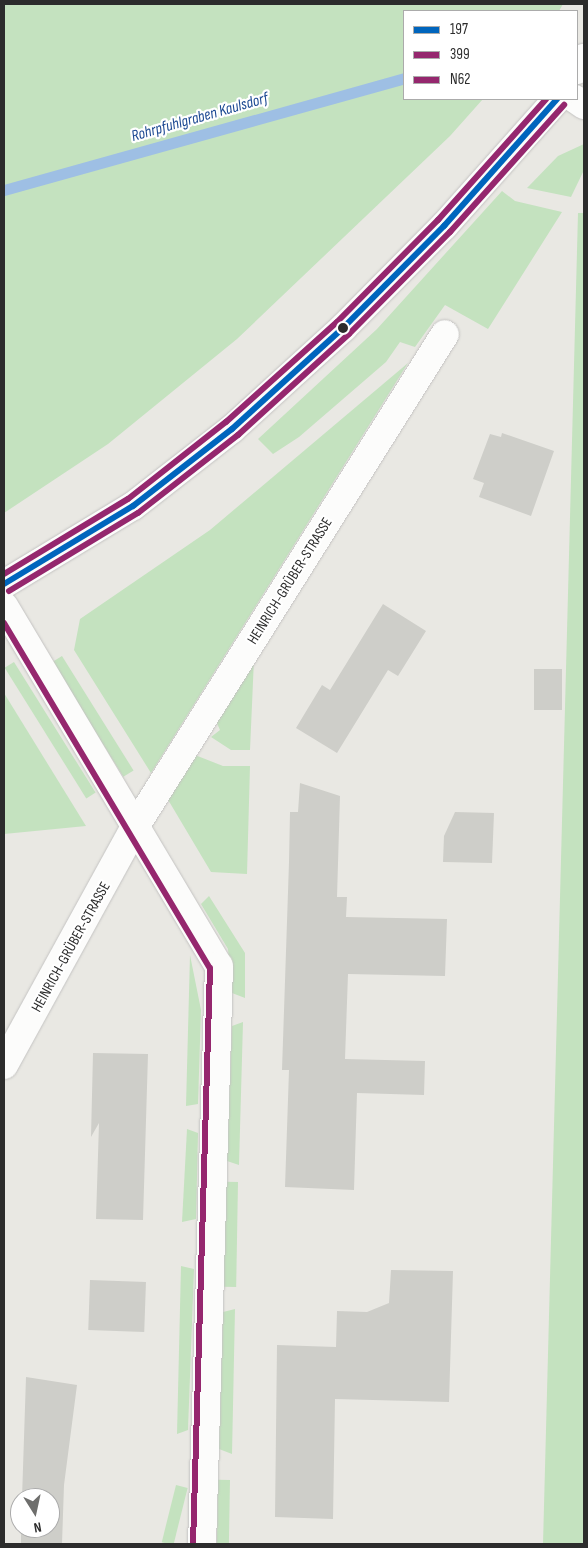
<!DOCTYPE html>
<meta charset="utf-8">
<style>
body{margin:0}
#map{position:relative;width:588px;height:1548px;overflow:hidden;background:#e9e8e3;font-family:"Sofia Sans Condensed",sans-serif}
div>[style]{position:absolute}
.green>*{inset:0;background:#c4e2bf;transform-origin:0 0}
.stream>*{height:11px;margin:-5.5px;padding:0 5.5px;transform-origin:5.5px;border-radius:5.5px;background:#9ebfe4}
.building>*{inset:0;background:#cecec9;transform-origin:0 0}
.roads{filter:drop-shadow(0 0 1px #c4c3c2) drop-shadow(0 0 1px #c4c3c2)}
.street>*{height:28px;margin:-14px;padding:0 14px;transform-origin:14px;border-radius:14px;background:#fcfcfb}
.secondary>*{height:28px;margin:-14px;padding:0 14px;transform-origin:14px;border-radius:14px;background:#fcfcfb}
.bus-1>*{height:6px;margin:-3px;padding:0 3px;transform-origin:3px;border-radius:3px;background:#0065bd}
.bus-2>*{height:6px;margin:-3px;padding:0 3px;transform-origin:3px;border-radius:3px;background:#95276e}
.bus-3>*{height:6px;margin:-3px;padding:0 3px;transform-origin:3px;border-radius:3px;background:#95276e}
.dots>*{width:14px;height:14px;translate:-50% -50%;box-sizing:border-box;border:2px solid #fff;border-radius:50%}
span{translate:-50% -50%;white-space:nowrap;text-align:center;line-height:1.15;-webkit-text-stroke:4.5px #fff;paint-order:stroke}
.street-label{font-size:15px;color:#2c2c2c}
.water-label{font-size:16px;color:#1b4892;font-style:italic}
.frame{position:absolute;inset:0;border:5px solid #2c2c2c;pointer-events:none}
.legend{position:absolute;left:403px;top:10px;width:175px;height:90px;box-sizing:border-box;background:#fff;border:1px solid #ababab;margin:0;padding:6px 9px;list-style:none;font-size:15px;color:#2c2c2c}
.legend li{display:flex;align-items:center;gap:10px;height:25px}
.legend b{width:25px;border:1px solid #ababab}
.north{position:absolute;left:10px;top:1488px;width:50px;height:50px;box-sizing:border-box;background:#fff;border:1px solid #ababab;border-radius:50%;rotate:170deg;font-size:14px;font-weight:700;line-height:20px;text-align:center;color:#2c2c2c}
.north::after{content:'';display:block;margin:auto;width:18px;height:22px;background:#6e6e6c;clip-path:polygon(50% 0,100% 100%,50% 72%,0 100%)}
</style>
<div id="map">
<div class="green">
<div style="clip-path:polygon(4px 4px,563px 4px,559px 11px,404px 11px,404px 99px,483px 99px,450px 136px,237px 339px,108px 444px,4px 513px)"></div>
<div style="clip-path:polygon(584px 144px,584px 170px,571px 197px,527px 188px,558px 156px)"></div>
<div style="clip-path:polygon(502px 191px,515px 201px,562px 212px,488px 329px,445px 305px,415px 347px,400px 342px,386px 362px,299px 437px,273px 454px,258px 439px,377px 329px)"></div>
<div style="clip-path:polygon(578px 213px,584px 213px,584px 1544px,543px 1544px)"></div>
<div style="clip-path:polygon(408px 363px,151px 773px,74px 650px,80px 619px,210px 530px)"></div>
<div style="left:62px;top:656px;width:135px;height:12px;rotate:58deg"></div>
<div style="clip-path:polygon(254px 659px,250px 750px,231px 750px,211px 737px,220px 730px,216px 721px)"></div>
<div style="left:14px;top:662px;width:154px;height:11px;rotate:58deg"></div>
<div style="clip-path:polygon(4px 693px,86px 826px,4px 834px)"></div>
<div style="clip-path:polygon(195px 755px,223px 766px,250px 766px,247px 874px,211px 872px,167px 798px)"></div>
<div style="clip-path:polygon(209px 896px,245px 953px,245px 998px,232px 993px,228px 949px,201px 904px)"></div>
<div style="clip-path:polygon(190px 955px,201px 1010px,198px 1104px,186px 1106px)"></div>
<div style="clip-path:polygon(243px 1022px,239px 1165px,227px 1161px,232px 1026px)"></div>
<div style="clip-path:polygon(187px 1129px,198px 1133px,196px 1219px,182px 1222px)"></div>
<div style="left:238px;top:1182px;width:105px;height:13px;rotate:91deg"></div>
<div style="clip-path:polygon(181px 1266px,194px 1269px,188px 1430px,177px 1434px)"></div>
<div style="clip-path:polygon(235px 1309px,232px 1454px,219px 1449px,223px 1312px)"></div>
<div style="left:230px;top:1480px;width:64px;height:12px;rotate:91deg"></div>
<div style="left:176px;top:1485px;width:12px;height:59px;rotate:14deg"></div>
</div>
<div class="stream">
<div style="left:4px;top:190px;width:415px;rotate:-15.6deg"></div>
</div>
<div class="building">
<div style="clip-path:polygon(502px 433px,554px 451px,531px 516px,479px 497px,484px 483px,473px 479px,490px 434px,501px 437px)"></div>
<div style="clip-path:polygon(383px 604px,426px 631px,398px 676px,388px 670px,337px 753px,296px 728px,322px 685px,330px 690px)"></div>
<div style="left:534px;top:669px;width:28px;height:41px"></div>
<div style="clip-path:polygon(300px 783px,340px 796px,337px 897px,347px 897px,346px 917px,447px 919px,445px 976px,348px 974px,345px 1059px,425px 1061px,424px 1095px,357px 1093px,354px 1190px,285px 1187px,289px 1070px,282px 1070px,289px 862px,290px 812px,298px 812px)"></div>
<div style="clip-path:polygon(455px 812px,494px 813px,492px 863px,443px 862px,444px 836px)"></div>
<div style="clip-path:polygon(93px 1053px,148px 1054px,143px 1220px,96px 1219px,99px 1123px,91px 1137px)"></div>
<div style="clip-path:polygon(391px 1270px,453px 1271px,449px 1402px,335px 1399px,333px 1519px,275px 1517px,277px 1345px,336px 1347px,337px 1311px,367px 1312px,389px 1303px)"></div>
<div style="left:90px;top:1280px;width:56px;height:50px;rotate:2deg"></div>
<div style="clip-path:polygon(26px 1377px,77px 1385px,64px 1485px,62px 1544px,21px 1544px,21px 1528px,50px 1528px,50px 1498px,22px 1498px)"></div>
</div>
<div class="roads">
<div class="street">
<div style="left:575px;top:99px;width:11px;rotate:34deg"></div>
<div style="left:4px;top:1065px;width:272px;rotate:-61.2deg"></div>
<div style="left:135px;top:827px;width:582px;rotate:-57.84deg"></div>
</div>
<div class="secondary">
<div style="left:577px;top:70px;width:14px;rotate:-60deg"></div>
<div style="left:4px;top:584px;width:151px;rotate:-31.2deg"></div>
<div style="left:133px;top:506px;width:125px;rotate:-37.9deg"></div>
<div style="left:232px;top:429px;width:150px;rotate:-42.3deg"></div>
<div style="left:343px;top:328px;width:144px;rotate:-45.3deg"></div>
<div style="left:444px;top:226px;width:170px;rotate:-48.3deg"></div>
<div style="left:4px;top:606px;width:419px;rotate:59.2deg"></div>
<div style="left:219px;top:966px;width:578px;rotate:91.68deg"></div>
</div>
</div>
<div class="bus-1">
<div style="left:4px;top:584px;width:151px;rotate:-31.2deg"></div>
<div style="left:133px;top:506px;width:125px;rotate:-37.9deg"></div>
<div style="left:232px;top:429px;width:150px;rotate:-42.3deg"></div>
<div style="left:343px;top:328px;width:144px;rotate:-45.3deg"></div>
<div style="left:444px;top:226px;width:170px;rotate:-48.3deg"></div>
</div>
<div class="bus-2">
<div style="left:9px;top:591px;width:151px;rotate:-31.2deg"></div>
<div style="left:138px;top:513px;width:127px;rotate:-38deg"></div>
<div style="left:238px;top:435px;width:150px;rotate:-42.3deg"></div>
<div style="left:349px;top:334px;width:144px;rotate:-45.3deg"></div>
<div style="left:450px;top:232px;width:171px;rotate:-48.1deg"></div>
<div style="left:4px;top:623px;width:402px;rotate:59.2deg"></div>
<div style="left:210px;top:968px;width:576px;rotate:91.69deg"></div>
</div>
<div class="bus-3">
<div style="left:4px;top:574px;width:145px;rotate:-31.2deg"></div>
<div style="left:128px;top:499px;width:125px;rotate:-38.2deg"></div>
<div style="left:226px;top:422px;width:149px;rotate:-42deg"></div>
<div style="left:337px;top:322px;width:144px;rotate:-45.3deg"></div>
<div style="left:438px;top:220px;width:162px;rotate:-48.2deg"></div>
</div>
<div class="dots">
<div style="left:343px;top:328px;background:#2c2c2c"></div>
</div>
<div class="street-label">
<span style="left:290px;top:581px;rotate:-58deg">HEINRICH-GRÜBER-STRASSE</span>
<span style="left:71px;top:947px;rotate:-61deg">HEINRICH-GRÜBER-STRASSE</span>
</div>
<div class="water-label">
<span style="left:200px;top:118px;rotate:-16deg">Rohrpfuhlgraben Kaulsdorf</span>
</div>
<div class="frame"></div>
<ul class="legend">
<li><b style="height:6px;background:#0065bd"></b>197</li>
<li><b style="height:6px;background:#95276e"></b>399</li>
<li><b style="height:6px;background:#95276e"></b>N62</li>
</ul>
<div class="north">N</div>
</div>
